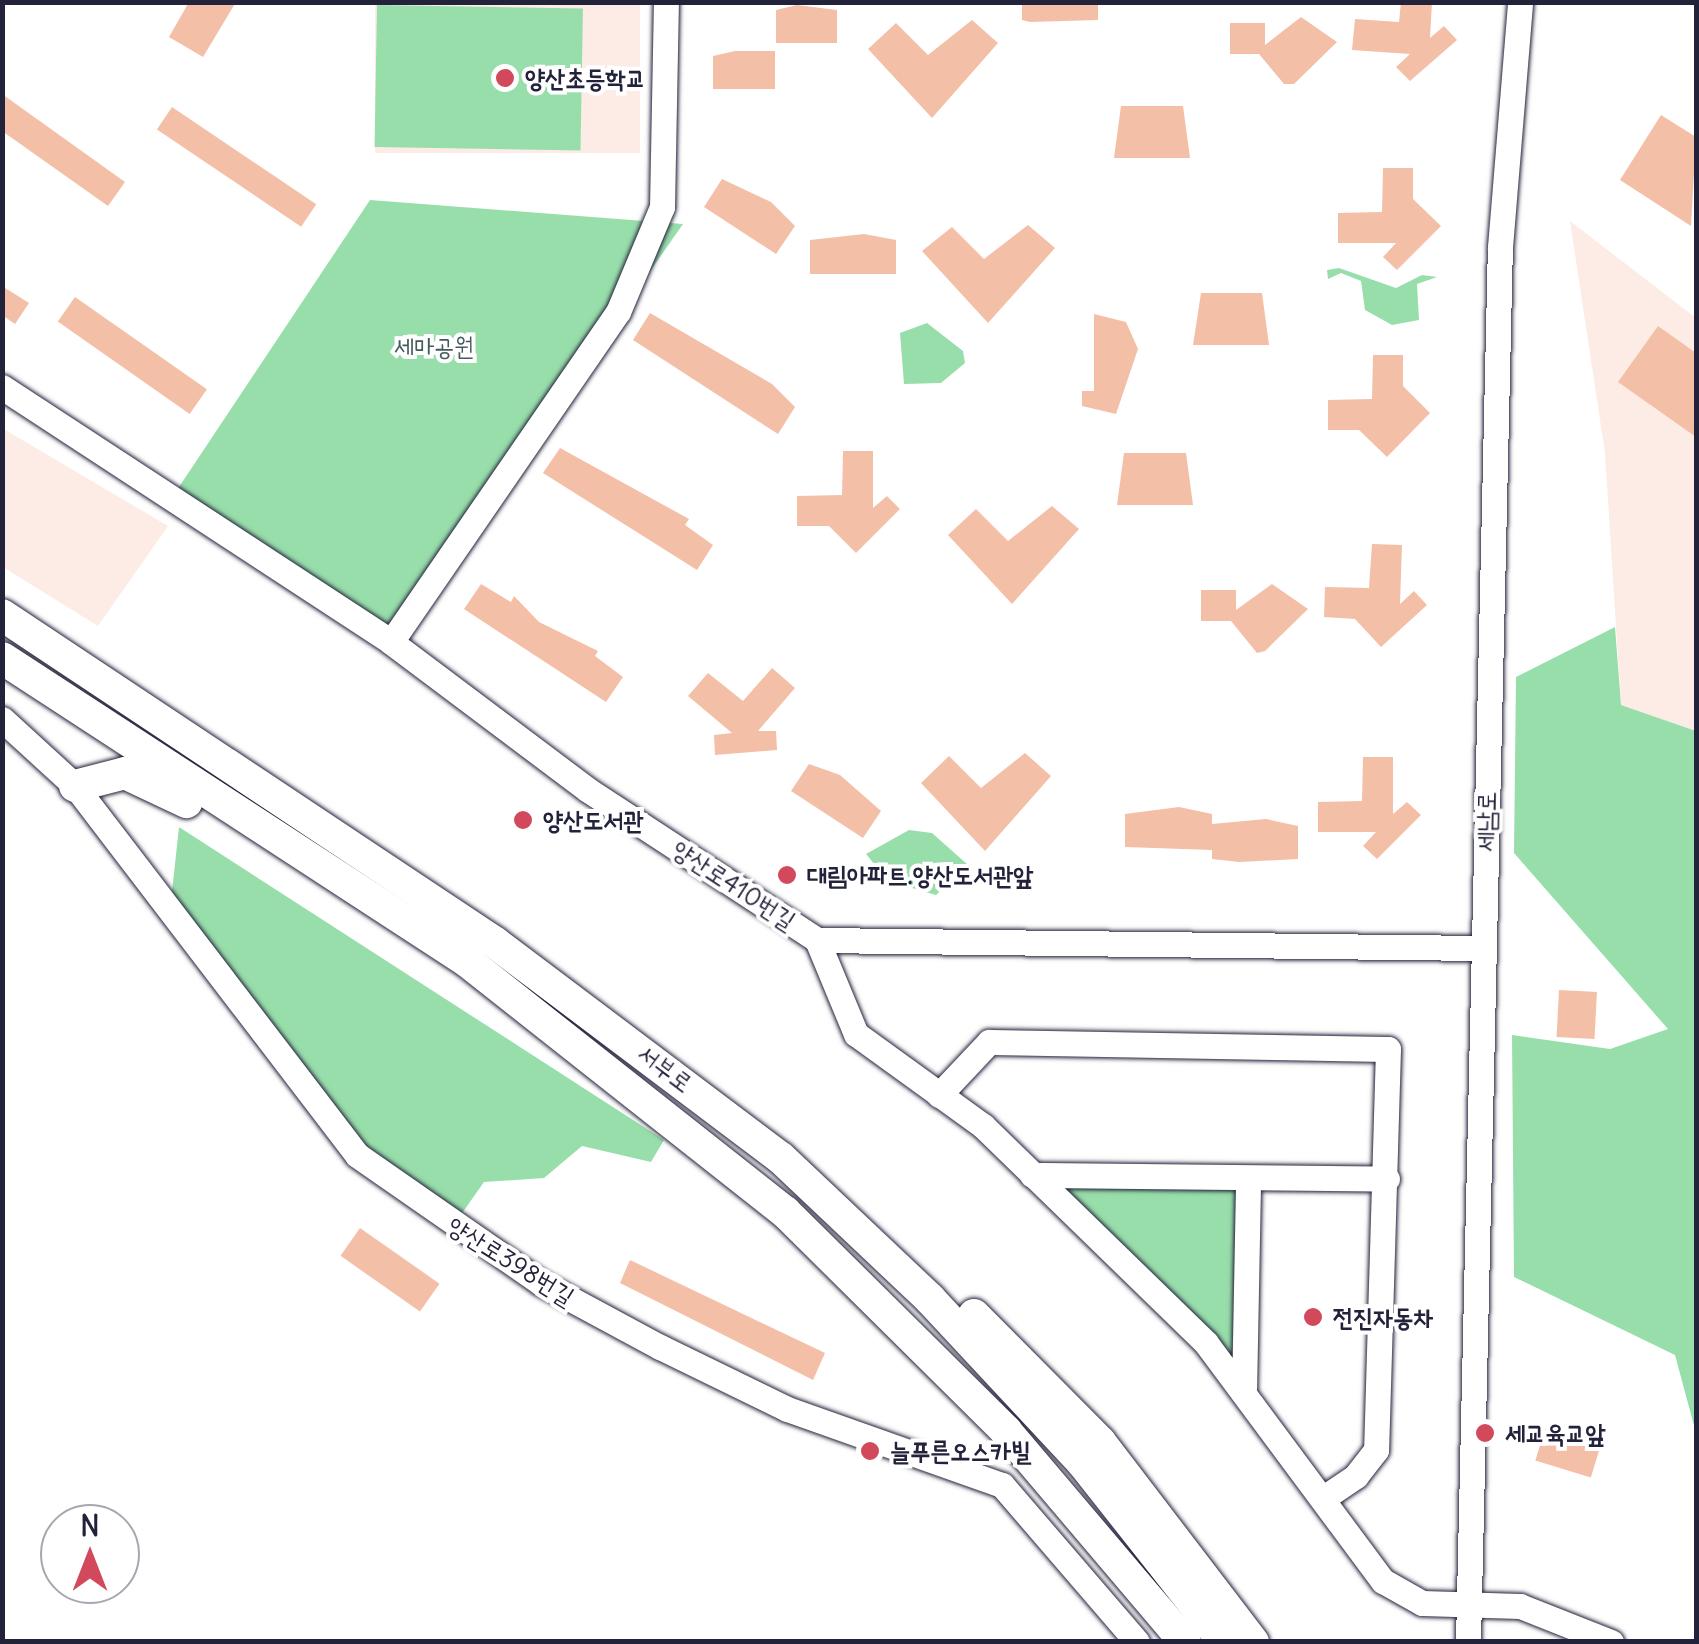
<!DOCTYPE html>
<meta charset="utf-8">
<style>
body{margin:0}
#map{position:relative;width:1699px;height:1644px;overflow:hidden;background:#fff;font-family:Delius,"Poor Story",sans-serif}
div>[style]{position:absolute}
.built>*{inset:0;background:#fcece5;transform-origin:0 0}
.green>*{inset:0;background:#98deab;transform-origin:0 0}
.building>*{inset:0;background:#f4bfa7;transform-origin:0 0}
.roads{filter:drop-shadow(0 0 2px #22223b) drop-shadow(0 0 2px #22223b)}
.minor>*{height:25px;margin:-12.5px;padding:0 12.5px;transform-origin:12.5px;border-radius:12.5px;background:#fff}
.major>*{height:32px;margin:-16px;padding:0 16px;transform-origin:16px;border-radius:16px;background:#fff}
.dots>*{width:28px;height:28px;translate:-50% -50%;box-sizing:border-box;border:5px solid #fff;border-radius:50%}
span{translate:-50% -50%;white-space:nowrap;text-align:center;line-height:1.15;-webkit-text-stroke:8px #fff;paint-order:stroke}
.poi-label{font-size:25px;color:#22223b;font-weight:700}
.left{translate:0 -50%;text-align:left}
.park-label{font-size:25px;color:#455a5d}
.street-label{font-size:25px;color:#22223b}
.frame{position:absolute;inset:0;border:5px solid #22223b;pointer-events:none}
.north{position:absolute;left:40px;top:1504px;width:100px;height:100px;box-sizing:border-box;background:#fff;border:2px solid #a7a7b1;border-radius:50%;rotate:0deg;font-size:28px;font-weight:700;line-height:40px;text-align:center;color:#22223b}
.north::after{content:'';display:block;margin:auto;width:35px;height:45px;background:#d1495b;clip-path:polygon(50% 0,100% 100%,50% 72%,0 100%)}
</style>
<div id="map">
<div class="built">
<div style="left:375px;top:3px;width:265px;height:150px"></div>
<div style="clip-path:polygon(1570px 221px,1696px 318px,1696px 731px,1621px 705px,1605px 453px)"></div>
<div style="clip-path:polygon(2px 428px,168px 526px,98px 626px,3px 567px)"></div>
</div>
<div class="green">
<div style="left:377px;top:5px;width:206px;height:142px;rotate:1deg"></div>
<div style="clip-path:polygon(370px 200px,683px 224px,391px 642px,171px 499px)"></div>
<div style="clip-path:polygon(1339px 268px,1396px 288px,1422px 275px,1437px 277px,1417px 284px,1419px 320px,1392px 325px,1365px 310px,1361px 281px,1341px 273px,1328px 279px,1327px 270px)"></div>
<div style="clip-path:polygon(927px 323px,963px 351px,965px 363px,941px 383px,904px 384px,900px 333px)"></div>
<div style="clip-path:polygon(1615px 627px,1621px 705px,1696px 731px,1696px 1433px,1675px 1355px,1514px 1277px,1512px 1035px,1610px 1049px,1668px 1029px,1514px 853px,1516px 677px)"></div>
<div style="clip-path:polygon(179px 827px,664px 1140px,651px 1162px,582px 1146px,544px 1178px,484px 1182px,453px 1226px,357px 1155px,170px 910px)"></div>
<div style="clip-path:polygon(909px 830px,932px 833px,968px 865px,936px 895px,888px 881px,866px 854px)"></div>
<div style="clip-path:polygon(1032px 1175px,1248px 1178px,1244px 1393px)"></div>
</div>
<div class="building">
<div style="clip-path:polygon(189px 2px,236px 2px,203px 57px,169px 37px)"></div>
<div style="clip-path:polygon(1022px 2px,1098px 2px,1098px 20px,1030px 22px,1022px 20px)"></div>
<div style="clip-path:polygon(1401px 2px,1432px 2px,1430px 38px,1444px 26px,1457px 40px,1410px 81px,1396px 67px,1410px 54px,1352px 50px,1355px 19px,1399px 22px)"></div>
<div style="clip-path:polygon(797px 5px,837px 10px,837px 43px,776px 43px,776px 10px)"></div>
<div style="clip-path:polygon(1301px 17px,1337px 42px,1294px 84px,1284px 84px,1259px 54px,1230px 54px,1230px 23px,1265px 23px,1265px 45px)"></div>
<div style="clip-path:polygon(972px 20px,998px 43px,932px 118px,868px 49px,896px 23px,928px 55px)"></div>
<div style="clip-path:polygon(735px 51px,775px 51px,775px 89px,713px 89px,713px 56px)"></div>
<div style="clip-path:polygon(2px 94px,125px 182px,108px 206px,2px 131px)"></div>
<div style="clip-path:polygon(1121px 106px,1183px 106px,1190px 158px,1114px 158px)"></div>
<div style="left:172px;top:107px;width:174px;height:27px;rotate:34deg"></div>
<div style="clip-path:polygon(1661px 115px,1696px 137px,1691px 226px,1620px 180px)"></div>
<div style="clip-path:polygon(1383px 168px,1413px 168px,1413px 199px,1441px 226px,1397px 270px,1383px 257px,1396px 243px,1338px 243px,1338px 213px,1382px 212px)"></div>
<div style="clip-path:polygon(722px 179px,771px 202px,795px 226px,776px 254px,704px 207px)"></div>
<div style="clip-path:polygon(1028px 225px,1055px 248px,988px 323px,922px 251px,952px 227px,984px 259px)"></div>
<div style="clip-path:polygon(864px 234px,896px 240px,896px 274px,810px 274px,810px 240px)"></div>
<div style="clip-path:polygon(2px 286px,29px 303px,15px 324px,2px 315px)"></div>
<div style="clip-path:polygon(1201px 293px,1262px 293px,1269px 345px,1193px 345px)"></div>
<div style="left:75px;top:297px;width:161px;height:30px;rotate:35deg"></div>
<div style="clip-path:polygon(650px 313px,772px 384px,795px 407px,778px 434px,633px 340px)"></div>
<div style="clip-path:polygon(1094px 314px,1126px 322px,1138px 349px,1116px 414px,1082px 406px,1082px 391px,1094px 391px)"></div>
<div style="clip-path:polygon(1658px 326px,1696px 353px,1696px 437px,1618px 382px)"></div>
<div style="clip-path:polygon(1373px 355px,1403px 355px,1403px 386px,1430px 413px,1387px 457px,1359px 430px,1328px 430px,1328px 400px,1372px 399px)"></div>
<div style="clip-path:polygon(560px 448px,689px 519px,685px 525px,713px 545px,697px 570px,543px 473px)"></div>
<div style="clip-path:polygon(843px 451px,873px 451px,873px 508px,887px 496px,900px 509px,856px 553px,829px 526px,797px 526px,797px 496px,842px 495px)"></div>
<div style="clip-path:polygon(1124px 453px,1186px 453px,1193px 505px,1117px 505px)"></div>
<div style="clip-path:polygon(1052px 506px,1079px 529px,1012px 604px,948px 535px,976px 509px,1008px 541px)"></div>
<div style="clip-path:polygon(1372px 544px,1402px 545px,1400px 604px,1414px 591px,1427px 605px,1381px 647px,1355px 619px,1324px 617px,1325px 587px,1369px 588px)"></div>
<div style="clip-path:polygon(481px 584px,511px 602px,514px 596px,539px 622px,598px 651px,595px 656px,623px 677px,606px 702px,464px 609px)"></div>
<div style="clip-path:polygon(1272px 584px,1308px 609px,1265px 651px,1257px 653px,1231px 621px,1201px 621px,1201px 590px,1236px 590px,1236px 610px)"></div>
<div style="clip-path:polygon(772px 668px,795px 688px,758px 731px,776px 731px,777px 750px,715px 755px,714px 735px,732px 733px,688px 696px,708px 673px,743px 701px)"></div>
<div style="clip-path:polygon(1025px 753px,1051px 776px,985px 851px,921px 783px,949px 756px,981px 788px)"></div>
<div style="clip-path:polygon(1363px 757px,1393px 757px,1393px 814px,1407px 802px,1421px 815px,1377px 859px,1363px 846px,1376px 832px,1318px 832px,1318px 802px,1362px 801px)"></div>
<div style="clip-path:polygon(809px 764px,840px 775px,881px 811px,863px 838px,791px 791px)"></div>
<div style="clip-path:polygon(1179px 807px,1212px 814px,1212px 824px,1266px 819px,1298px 826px,1298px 859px,1239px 862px,1212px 859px,1212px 850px,1125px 847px,1125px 814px)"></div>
<div style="left:1559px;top:990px;width:38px;height:47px;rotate:3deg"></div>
<div style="left:360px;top:1228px;width:97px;height:34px;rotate:35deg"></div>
<div style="clip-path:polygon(630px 1260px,825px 1353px,813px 1380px,620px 1283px)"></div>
<div style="left:1545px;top:1429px;width:58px;height:33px;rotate:17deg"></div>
</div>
<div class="roads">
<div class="minor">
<div style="left:2px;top:387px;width:465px;rotate:33.2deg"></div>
<div style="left:391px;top:642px;width:246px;rotate:36.9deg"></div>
<div style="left:588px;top:790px;width:274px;rotate:33.2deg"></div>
<div style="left:817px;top:940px;width:666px;rotate:0.69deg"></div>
<div style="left:391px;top:642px;width:401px;rotate:-55.5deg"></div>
<div style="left:618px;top:312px;width:114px;rotate:-67.3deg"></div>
<div style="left:662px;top:207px;width:205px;rotate:-88.9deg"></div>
<div style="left:2px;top:719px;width:99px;rotate:42.5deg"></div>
<div style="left:75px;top:786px;width:464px;rotate:52.6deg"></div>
<div style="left:357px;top:1155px;width:224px;rotate:34.8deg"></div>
<div style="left:541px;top:1283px;width:135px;rotate:28.3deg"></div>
<div style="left:660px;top:1347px;width:141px;rotate:26deg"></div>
<div style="left:787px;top:1409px;width:228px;rotate:19.5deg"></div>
<div style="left:1002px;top:1485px;width:207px;rotate:49.3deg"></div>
<div style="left:817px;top:940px;width:102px;rotate:67.5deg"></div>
<div style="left:856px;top:1034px;width:157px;rotate:35.9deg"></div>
<div style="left:983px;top:1126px;width:311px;rotate:44.2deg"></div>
<div style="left:1206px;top:1343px;width:297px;rotate:53.4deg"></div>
<div style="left:1383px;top:1581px;width:45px;rotate:29.4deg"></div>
<div style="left:1422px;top:1603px;width:98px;rotate:1.8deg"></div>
<div style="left:1520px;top:1606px;width:98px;rotate:21.6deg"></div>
<div style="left:939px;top:1095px;width:73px;rotate:-46.7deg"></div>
<div style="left:989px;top:1042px;width:399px;rotate:1deg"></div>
<div style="left:1388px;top:1049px;width:401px;rotate:91.7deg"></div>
<div style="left:1376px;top:1450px;width:33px;rotate:128deg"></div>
<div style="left:1356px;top:1476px;width:40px;rotate:146deg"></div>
<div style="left:1032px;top:1175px;width:355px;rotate:0.6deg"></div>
<div style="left:1244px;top:1393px;width:215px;rotate:-88.9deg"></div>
<div style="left:1468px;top:1642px;width:1395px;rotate:-88.69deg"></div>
<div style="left:1500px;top:247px;width:246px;rotate:-85.3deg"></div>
</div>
<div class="major">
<div style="left:2px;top:615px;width:591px;rotate:33.61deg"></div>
<div style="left:494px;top:942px;width:359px;rotate:37deg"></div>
<div style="left:781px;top:1158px;width:205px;rotate:43.4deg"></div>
<div style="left:930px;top:1299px;width:223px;rotate:47deg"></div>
<div style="left:1082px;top:1462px;width:229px;rotate:51.7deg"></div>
<div style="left:2px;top:658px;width:555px;rotate:33.09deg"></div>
<div style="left:467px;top:961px;width:405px;rotate:38.3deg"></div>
<div style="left:785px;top:1212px;width:311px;rotate:44.7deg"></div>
<div style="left:1006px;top:1431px;width:277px;rotate:49.7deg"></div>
<div style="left:75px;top:786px;width:52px;rotate:-14.6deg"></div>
<div style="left:125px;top:773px;width:68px;rotate:25.4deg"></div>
<div style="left:974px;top:1315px;width:179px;rotate:45.2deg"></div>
<div style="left:1100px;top:1442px;width:252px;rotate:52.6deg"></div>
</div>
</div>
<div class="dots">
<div style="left:505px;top:78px;background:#d1495b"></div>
<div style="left:523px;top:820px;background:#d1495b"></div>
<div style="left:787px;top:875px;background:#d1495b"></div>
<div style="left:1313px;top:1317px;background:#d1495b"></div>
<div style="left:1485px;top:1433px;background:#d1495b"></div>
<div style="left:870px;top:1451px;background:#d1495b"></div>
</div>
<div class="poi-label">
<span class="left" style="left:525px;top:78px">양산초등학교</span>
<span class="left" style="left:543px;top:820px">양산도서관</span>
<span class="left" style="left:807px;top:875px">대림아파트.양산도서관앞</span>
<span class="left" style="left:1333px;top:1317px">전진자동차</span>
<span class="left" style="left:1505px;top:1433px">세교육교앞</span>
<span class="left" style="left:890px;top:1451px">늘푸른오스카빌</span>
</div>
<div class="park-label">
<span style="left:434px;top:346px">세마공원</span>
</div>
<div class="street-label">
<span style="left:1486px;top:822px;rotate:-89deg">세남로</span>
<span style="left:734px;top:885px;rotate:33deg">양산로410번길</span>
<span style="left:665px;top:1068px;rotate:37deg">서부로</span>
<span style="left:511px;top:1261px;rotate:32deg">양산로398번길</span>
</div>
<div class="frame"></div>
<div class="north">N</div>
</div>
